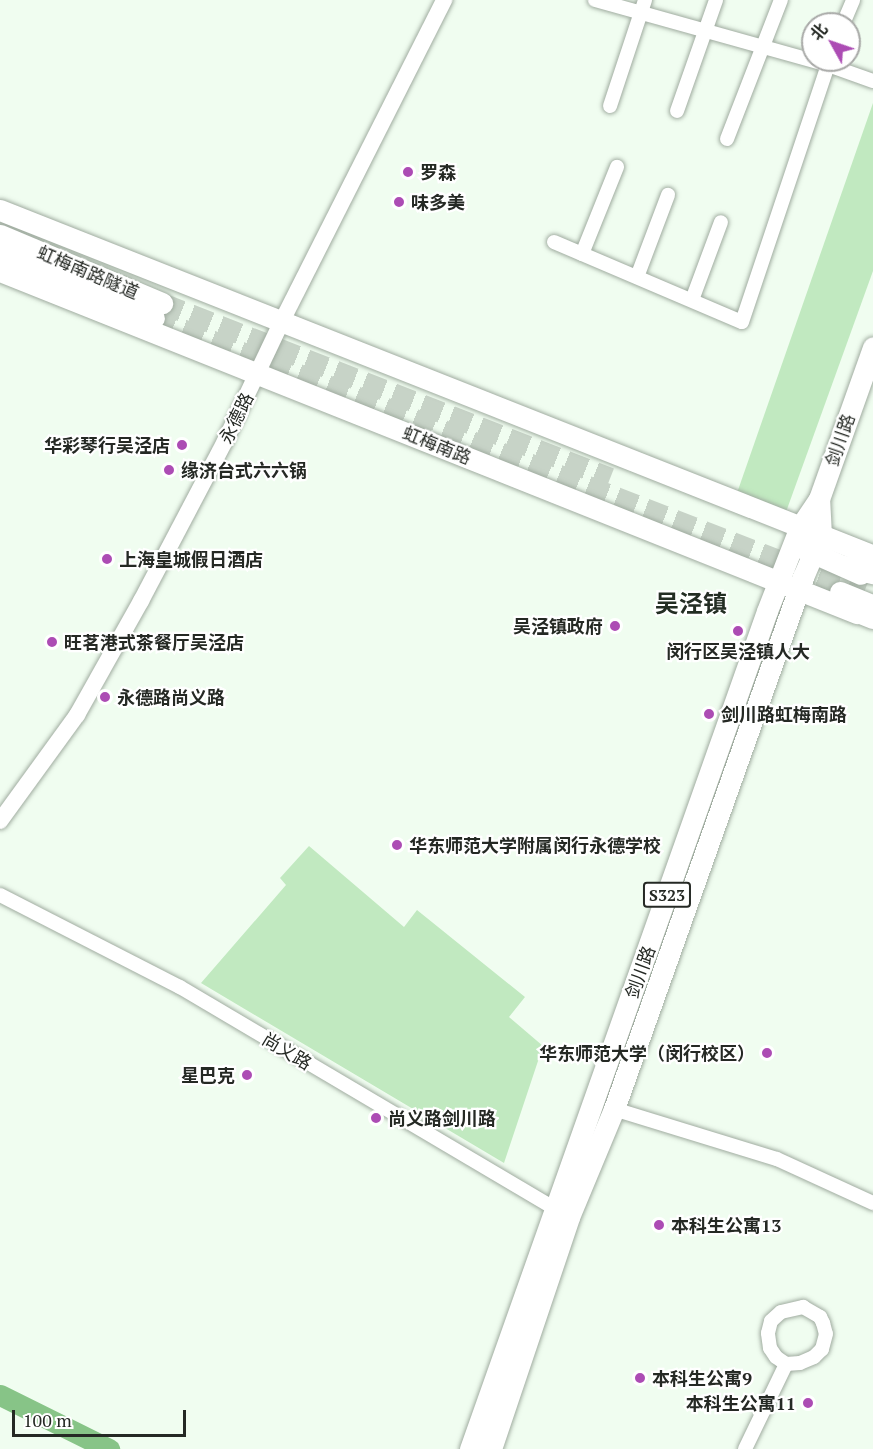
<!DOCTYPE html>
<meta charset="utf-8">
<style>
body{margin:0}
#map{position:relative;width:873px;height:1449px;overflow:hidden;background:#f0fdf0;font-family:"PT Serif","Noto Sans SC",serif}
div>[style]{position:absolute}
.green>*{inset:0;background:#c1e9c0}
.river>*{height:21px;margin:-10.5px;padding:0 10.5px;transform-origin:10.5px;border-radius:10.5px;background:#87c487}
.trunk-tunnel>*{height:21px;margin-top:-10.5px;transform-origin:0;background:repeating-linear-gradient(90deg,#c7d3c7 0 21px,transparent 0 31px)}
.roads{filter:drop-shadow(0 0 2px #a0aca0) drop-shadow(0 0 2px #a0aca0)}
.minor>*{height:14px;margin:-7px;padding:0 7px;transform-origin:7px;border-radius:7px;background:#fff}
.tertiary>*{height:16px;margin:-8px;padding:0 8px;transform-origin:8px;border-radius:8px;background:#fff}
.primary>*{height:21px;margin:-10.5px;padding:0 10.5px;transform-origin:10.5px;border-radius:10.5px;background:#fff}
.trunk>*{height:21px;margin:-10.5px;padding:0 10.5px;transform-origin:10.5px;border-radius:10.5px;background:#fff}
.dots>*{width:16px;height:16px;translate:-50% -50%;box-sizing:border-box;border:3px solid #fff;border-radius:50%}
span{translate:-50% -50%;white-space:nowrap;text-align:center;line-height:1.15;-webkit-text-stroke:4.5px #fff;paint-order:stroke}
.shield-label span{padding:2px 4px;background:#fff;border:2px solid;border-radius:4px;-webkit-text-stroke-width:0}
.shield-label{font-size:16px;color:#252924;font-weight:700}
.poi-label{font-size:18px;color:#252924;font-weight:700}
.left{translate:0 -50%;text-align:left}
.right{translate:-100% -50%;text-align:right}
.street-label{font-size:18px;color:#252924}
.district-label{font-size:24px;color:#232d23;font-weight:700}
.north{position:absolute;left:801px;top:12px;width:60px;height:60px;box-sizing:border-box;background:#fff;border:2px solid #a8a9a7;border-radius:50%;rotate:310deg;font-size:16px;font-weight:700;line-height:24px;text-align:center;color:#252924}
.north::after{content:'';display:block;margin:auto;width:21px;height:27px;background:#ac4cb4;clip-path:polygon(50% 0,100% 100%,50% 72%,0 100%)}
.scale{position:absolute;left:12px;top:1410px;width:174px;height:27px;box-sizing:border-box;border:3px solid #252924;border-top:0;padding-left:8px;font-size:18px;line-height:21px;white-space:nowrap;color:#252924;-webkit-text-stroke:4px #fff;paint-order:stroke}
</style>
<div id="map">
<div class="green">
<div style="clip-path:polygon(873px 103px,873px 271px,786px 512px,737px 493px)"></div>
<div style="clip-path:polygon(309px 846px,404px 927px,417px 910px,525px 997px,509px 1017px,543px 1046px,504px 1163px,201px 983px,286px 885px,280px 878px)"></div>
</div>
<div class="river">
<div style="left:0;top:1395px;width:122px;rotate:26.4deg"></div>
</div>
<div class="trunk-tunnel">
<div style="left:162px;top:303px;width:481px;rotate:21.3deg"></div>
<div style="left:154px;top:318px;width:761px;rotate:21.17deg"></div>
</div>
<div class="roads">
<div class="minor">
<div style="left:843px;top:24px;width:26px;rotate:-67deg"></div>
<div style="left:830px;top:60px;width:5px;rotate:112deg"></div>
<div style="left:828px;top:65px;width:48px;rotate:19.6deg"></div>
<div style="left:610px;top:106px;width:112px;rotate:-71.7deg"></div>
<div style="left:677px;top:111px;width:118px;rotate:-70.6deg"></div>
<div style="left:727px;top:139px;width:149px;rotate:-68.8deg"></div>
<div style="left:554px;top:242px;width:204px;rotate:23.1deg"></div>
<div style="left:742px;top:322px;width:271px;rotate:-71.5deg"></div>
<div style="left:828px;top:65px;width:242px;rotate:-164.4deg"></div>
<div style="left:582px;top:254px;width:94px;rotate:-68.1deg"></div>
<div style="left:637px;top:277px;width:88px;rotate:-69.3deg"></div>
<div style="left:692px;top:300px;width:83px;rotate:-69.6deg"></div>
<div style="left:0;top:895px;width:202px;rotate:27.1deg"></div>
<div style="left:180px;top:987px;width:444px;rotate:30.6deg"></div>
<div style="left:614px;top:1109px;width:170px;rotate:17.1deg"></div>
<div style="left:777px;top:1159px;width:106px;rotate:24.6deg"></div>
<div style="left:803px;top:1307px;width:20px;rotate:30deg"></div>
<div style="left:820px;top:1317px;width:7px;rotate:63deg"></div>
<div style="left:823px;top:1323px;width:11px;rotate:75deg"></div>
<div style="left:826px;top:1334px;width:16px;rotate:105deg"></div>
<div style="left:822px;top:1349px;width:11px;rotate:135deg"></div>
<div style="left:814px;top:1357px;width:15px;rotate:157deg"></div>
<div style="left:800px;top:1363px;width:14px;rotate:176deg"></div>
<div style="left:786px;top:1364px;width:12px;rotate:-145deg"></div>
<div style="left:776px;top:1357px;width:11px;rotate:-124deg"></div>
<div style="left:770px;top:1348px;width:15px;rotate:-98deg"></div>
<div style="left:768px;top:1333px;width:12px;rotate:-76deg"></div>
<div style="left:771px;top:1321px;width:13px;rotate:-42deg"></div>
<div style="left:781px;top:1312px;width:23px;rotate:-13deg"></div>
<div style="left:745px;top:1449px;width:94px;rotate:-64.2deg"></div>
</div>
<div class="tertiary">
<div style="left:0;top:821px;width:131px;rotate:-54deg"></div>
<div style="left:77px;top:715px;width:131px;rotate:-60.7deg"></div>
<div style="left:141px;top:601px;width:181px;rotate:-62.3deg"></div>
<div style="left:225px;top:441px;width:133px;rotate:-64.6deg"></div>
<div style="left:282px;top:321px;width:360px;rotate:-63.2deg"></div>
</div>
<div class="primary">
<div style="left:0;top:210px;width:938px;rotate:21.59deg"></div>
<div style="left:0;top:271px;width:923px;rotate:21.76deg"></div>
<div style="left:802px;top:548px;width:64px;rotate:23.8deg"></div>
<div style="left:840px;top:592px;width:35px;rotate:22deg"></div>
<div style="left:470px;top:1449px;width:889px;rotate:-70.48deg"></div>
<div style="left:767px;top:611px;width:90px;rotate:-68.6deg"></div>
<div style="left:800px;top:527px;width:34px;rotate:-56deg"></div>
<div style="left:819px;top:499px;width:161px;rotate:-70.4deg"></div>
<div style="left:491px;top:1449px;width:245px;rotate:-71.4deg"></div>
<div style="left:569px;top:1217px;width:117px;rotate:-67.4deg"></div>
<div style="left:614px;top:1109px;width:565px;rotate:-70.44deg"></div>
<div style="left:803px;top:577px;width:46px;rotate:-66.8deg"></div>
<div style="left:821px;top:535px;width:36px;rotate:-93deg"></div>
</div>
<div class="trunk">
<div style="left:0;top:235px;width:176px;rotate:22.8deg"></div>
<div style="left:0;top:253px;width:167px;rotate:22.9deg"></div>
<div style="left:856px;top:550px;width:19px;rotate:25deg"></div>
<div style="left:844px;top:566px;width:30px;rotate:14deg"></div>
<div style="left:843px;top:606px;width:32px;rotate:22deg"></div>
</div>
</div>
<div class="dots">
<div style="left:408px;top:172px;background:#ac4cb4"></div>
<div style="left:399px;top:202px;background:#ac4cb4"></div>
<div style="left:182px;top:445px;background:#ac4cb4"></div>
<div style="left:169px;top:470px;background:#ac4cb4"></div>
<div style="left:107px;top:559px;background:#ac4cb4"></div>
<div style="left:615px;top:626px;background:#ac4cb4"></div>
<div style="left:738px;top:631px;background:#ac4cb4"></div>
<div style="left:52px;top:642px;background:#ac4cb4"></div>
<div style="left:105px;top:697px;background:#ac4cb4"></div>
<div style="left:709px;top:714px;background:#ac4cb4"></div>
<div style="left:397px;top:845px;background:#ac4cb4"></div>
<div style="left:767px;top:1053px;background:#ac4cb4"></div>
<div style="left:247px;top:1075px;background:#ac4cb4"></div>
<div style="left:376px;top:1118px;background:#ac4cb4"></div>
<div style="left:659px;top:1225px;background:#ac4cb4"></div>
<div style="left:640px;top:1378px;background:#ac4cb4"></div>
<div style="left:808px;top:1403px;background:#ac4cb4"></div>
</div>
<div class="shield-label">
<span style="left:667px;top:895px">S323</span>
</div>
<div class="poi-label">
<span class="left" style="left:420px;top:172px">罗森</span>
<span class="left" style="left:411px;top:202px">味多美</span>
<span class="right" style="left:170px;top:445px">华彩琴行吴泾店</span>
<span class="left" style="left:181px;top:470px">缘济台式六六锅</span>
<span class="left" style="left:119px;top:559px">上海皇城假日酒店</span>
<span class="right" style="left:603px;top:626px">吴泾镇政府</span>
<span class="left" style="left:64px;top:642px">旺茗港式茶餐厅吴泾店</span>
<span style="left:738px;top:651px">闵行区吴泾镇人大</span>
<span class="left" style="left:117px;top:697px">永德路尚义路</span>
<span class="left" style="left:721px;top:714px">剑川路虹梅南路</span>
<span class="left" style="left:409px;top:845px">华东师范大学附属闵行永德学校</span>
<span class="right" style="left:755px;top:1053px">华东师范大学（闵行校区）</span>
<span class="right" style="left:235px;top:1075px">星巴克</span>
<span class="left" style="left:388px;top:1118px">尚义路剑川路</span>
<span class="left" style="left:671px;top:1225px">本科生公寓13</span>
<span class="left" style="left:652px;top:1378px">本科生公寓9</span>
<span class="right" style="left:796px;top:1403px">本科生公寓11</span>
</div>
<div class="street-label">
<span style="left:88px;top:272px;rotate:23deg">虹梅南路隧道</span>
<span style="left:236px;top:418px;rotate:-64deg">永德路</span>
<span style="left:840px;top:440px;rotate:-71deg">剑川路</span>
<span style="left:437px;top:445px;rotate:22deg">虹梅南路</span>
<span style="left:640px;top:972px;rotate:-70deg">剑川路</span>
<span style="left:287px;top:1051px;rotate:31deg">尚义路</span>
</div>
<div class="district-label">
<span style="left:691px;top:604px">吴泾镇</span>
</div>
<div class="north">北</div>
<div class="scale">100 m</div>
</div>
